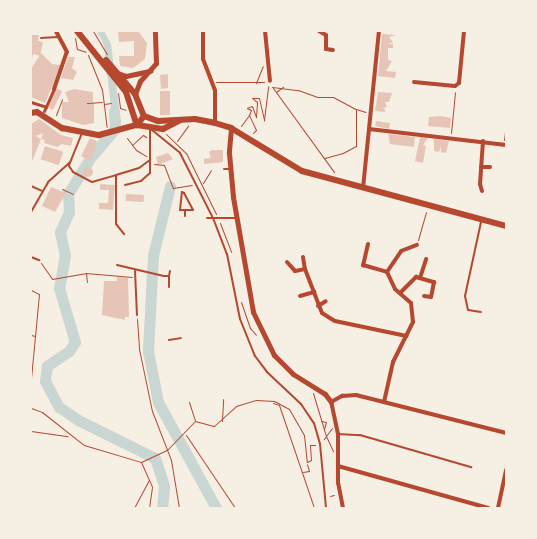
<!DOCTYPE html>
<style>
body{margin:0}
#map{position:relative;width:537px;height:539px;overflow:hidden;background:#f6efe4;font-family:"Sofia Sans Condensed",sans-serif}
div>[style]{position:absolute}
.water>*{inset:0;background:#c9d6d2}
.river>*{height:11px;margin:-5.5px;padding:0 5.5px;transform-origin:5.5px;border-radius:5.5px;background:#c9d6d2}
.building>*{inset:0;background:#e6c5b7;transform-origin:0 0}
.round{border-radius:50%}
.path>*{height:1px;margin:-0.5px;padding:0 0.5px;transform-origin:0.5px;border-radius:0.5px;background:#b5482f}
.service>*{height:2px;margin:-1px;padding:0 1px;transform-origin:1px;border-radius:1px;background:#b5482f}
.pedestrian>*{height:3px;margin:-1.5px;padding:0 1.5px;transform-origin:1.5px;border-radius:1.5px;background:#b5482f}
.minor>*{height:4px;margin:-2px;padding:0 2px;transform-origin:2px;border-radius:2px;background:#b5482f}
.tertiary>*{height:5px;margin:-2.5px;padding:0 2.5px;transform-origin:2.5px;border-radius:2.5px;background:#b5482f}
.primary>*{height:6px;margin:-3px;padding:0 3px;transform-origin:3px;border-radius:3px;background:#b5482f}
span{translate:-50% -50%;white-space:nowrap;text-align:center;line-height:1.15;-webkit-text-stroke:5px #f6efe4;paint-order:stroke}
.frame{position:absolute;inset:0;border:32px solid #f6efe4;pointer-events:none}
</style>
<div id="map">
<div class="water">
<div style="clip-path:polygon(97px 31px,104px 31px,111px 44px,121px 123px,113px 125px,104px 46px)"></div>
</div>
<div class="river">
<div style="left:92px;top:156px;width:35px;rotate:-50deg"></div>
<div style="left:115px;top:129px;width:18px;rotate:-93deg"></div>
<div style="left:89px;top:160px;width:39px;rotate:122deg"></div>
<div style="left:68px;top:193px;width:19px;rotate:87deg"></div>
<div style="left:69px;top:212px;width:22px;rotate:114deg"></div>
<div style="left:60px;top:232px;width:24px;rotate:78deg"></div>
<div style="left:65px;top:255px;width:34px;rotate:100deg"></div>
<div style="left:59px;top:288px;width:56px;rotate:73.5deg"></div>
<div style="left:75px;top:342px;width:11px;rotate:124deg"></div>
<div style="left:69px;top:351px;width:27px;rotate:146deg"></div>
<div style="left:47px;top:366px;width:15px;rotate:98deg"></div>
<div style="left:45px;top:381px;width:30px;rotate:62deg"></div>
<div style="left:59px;top:407px;width:23px;rotate:34deg"></div>
<div style="left:78px;top:420px;width:86px;rotate:26.3deg"></div>
<div style="left:155px;top:458px;width:29px;rotate:72deg"></div>
<div style="left:164px;top:486px;width:22px;rotate:95deg"></div>
<div style="left:170px;top:186px;width:71px;rotate:103.8deg"></div>
<div style="left:153px;top:255px;width:96px;rotate:93deg"></div>
<div style="left:148px;top:351px;width:52px;rotate:78.9deg"></div>
<div style="left:158px;top:402px;width:121px;rotate:61.3deg"></div>
</div>
<div class="building">
<div style="clip-path:polygon(138px 31px,147px 43px,145px 59px,133px 68px,120px 66px,119px 56px,134px 56px,134px 41px,119px 42px,118px 32px)"></div>
<div style="clip-path:polygon(382px 34px,396px 35px,389px 37px,393px 42px,388px 44px,393px 44px,393px 48px,388px 48px,388px 60px,392px 61px,386px 71px,396px 72px,395px 78px,378px 76px)"></div>
<div style="clip-path:polygon(31px 35px,39px 35px,38px 41px,43px 42px,40px 56px,33px 54px,32px 59px)"></div>
<div style="clip-path:polygon(41px 53px,52px 64px,61px 65px,45px 103px,31px 97px,31px 69px)"></div>
<div style="clip-path:polygon(68px 57px,75px 57px,72px 68px,77px 72px,73px 80px,61px 78px)"></div>
<div style="clip-path:polygon(168px 74px,168px 88px,161px 89px,160px 75px)"></div>
<div style="left:56px;top:88px;width:7px;height:21px;rotate:27deg"></div>
<div style="clip-path:polygon(74px 89px,93px 92px,93px 102px,87px 103px,94px 103px,94px 123px,83px 125px,62px 118px,62px 102px,69px 102px,65px 92px)"></div>
<div style="left:160px;top:91px;width:10px;height:24px"></div>
<div style="clip-path:polygon(378px 92px,392px 93px,389px 102px,385px 102px,387px 107px,383px 108px,386px 111px,384px 112px,375px 111px)"></div>
<div style="clip-path:polygon(441px 116px,451px 118px,450px 128px,428px 126px,429px 117px)"></div>
<div style="clip-path:polygon(39px 119px,61px 135px,73px 138px,71px 146px,62px 144px,57px 147px,44px 143px,45px 140px,41px 139px,43px 133px,36px 136px,41px 139px,31px 164px,31px 124px)"></div>
<div style="clip-path:polygon(376px 121px,390px 123px,389px 129px,375px 126px)"></div>
<div style="clip-path:polygon(388px 134px,415px 137px,414px 147px,390px 144px)"></div>
<div style="clip-path:polygon(420px 137px,428px 138px,423px 145px,426px 146px,423px 163px,415px 161px)"></div>
<div style="clip-path:polygon(90px 138px,97px 141px,91px 161px,81px 156px)"></div>
<div style="clip-path:polygon(434px 139px,449px 141px,446px 153px,441px 152px,441px 147px,439px 152px,434px 151px)"></div>
<div style="left:45px;top:146px;width:19px;height:14px;rotate:18deg"></div>
<div style="clip-path:polygon(212px 150px,223px 150px,223px 162px,204px 164px,204px 159px,211px 158px,209px 152px)"></div>
<div style="clip-path:polygon(168px 153px,173px 159px,158px 165px,156px 157px)"></div>
<div class="round" style="left:83px;top:167px;width:10px;height:10px"></div>
<div style="clip-path:polygon(100px 184px,115px 185px,113px 210px,99px 209px,99px 203px,108px 203px,109px 190px,100px 190px)"></div>
<div style="clip-path:polygon(51px 187px,66px 193px,55px 212px,42px 206px)"></div>
<div style="left:126px;top:194px;width:18px;height:7px;rotate:3deg"></div>
<div style="clip-path:polygon(117px 277px,128px 278px,129px 317px,125px 317px,125px 320px,102px 315px,104px 281px,117px 281px)"></div>
</div>
<div class="path">
<div style="left:93px;top:31px;width:27px;rotate:59deg"></div>
<div style="left:75px;top:38px;width:11px;rotate:80deg"></div>
<div style="left:77px;top:49px;width:9px;rotate:18deg"></div>
<div style="left:88px;top:55px;width:37px;rotate:68deg"></div>
<div style="left:102px;top:89px;width:38px;rotate:83deg"></div>
<div style="left:216px;top:82px;width:48px"></div>
<div style="left:256px;top:83px;width:18px;rotate:-68deg"></div>
<div style="left:272px;top:87px;width:26px;rotate:7deg"></div>
<div style="left:298px;top:90px;width:20px;rotate:20deg"></div>
<div style="left:317px;top:97px;width:16px"></div>
<div style="left:333px;top:97px;width:26px;rotate:28deg"></div>
<div style="left:356px;top:109px;width:37px;rotate:90deg"></div>
<div style="left:356px;top:146px;width:15px;rotate:152deg"></div>
<div style="left:343px;top:153px;width:20px;rotate:165deg"></div>
<div style="left:273px;top:88px;width:104px;rotate:54deg"></div>
<div style="left:276px;top:92px;width:9px;rotate:-36deg"></div>
<div style="left:118px;top:93px;width:15px;rotate:82deg"></div>
<div style="left:120px;top:108px;width:6px;rotate:18deg"></div>
<div style="left:87px;top:103px;width:15px;rotate:-4deg"></div>
<div style="left:104px;top:104px;width:7px;rotate:-8deg"></div>
<div style="left:356px;top:109px;width:10px;rotate:17deg"></div>
<div style="left:56px;top:115px;width:17px;rotate:-69deg"></div>
<div style="left:241px;top:126px;width:14px;rotate:-54deg"></div>
<div style="left:253px;top:133px;width:4px;rotate:-45deg"></div>
<div style="left:256px;top:130px;width:17px;rotate:-115deg"></div>
<div style="left:249px;top:115px;width:5px;rotate:-68deg"></div>
<div style="left:251px;top:110px;width:4px;rotate:-153deg"></div>
<div style="left:247px;top:108px;width:5px;rotate:-22deg"></div>
<div style="left:252px;top:106px;width:12px;rotate:70deg"></div>
<div style="left:256px;top:117px;width:15px;rotate:-86deg"></div>
<div style="left:257px;top:102px;width:6px;rotate:-141deg"></div>
<div style="left:252px;top:98px;width:7px"></div>
<div style="left:259px;top:98px;width:23px;rotate:77deg"></div>
<div style="left:264px;top:120px;width:34px;rotate:-83deg"></div>
<div style="left:451px;top:133px;width:41px;rotate:-84.4deg"></div>
<div style="left:166px;top:134px;width:28px;rotate:44deg"></div>
<div style="left:186px;top:153px;width:68px;rotate:63.8deg"></div>
<div style="left:127px;top:138px;width:15px;rotate:53deg"></div>
<div style="left:136px;top:150px;width:12px;rotate:31deg"></div>
<div style="left:504px;top:140px;width:17px;rotate:-83deg"></div>
<div style="left:177px;top:141px;width:19px;rotate:-54deg"></div>
<div style="left:132px;top:145px;width:15px;rotate:-42deg"></div>
<div style="left:143px;top:135px;width:4px;rotate:34deg"></div>
<div style="left:154px;top:164px;width:10px;rotate:6deg"></div>
<div style="left:164px;top:165px;width:25px;rotate:69deg"></div>
<div style="left:173px;top:188px;width:19px;rotate:-9deg"></div>
<div style="left:203px;top:183px;width:15px;rotate:-58deg"></div>
<div style="left:62px;top:189px;width:12px;rotate:24deg"></div>
<div style="left:220px;top:223px;width:31px;rotate:69deg"></div>
<div style="left:418px;top:240px;width:29px;rotate:-74deg"></div>
<div style="left:41px;top:263px;width:19px;rotate:55deg"></div>
<div style="left:52px;top:279px;width:35px;rotate:-10deg"></div>
<div style="left:86px;top:273px;width:46px;rotate:5deg"></div>
<div style="left:86px;top:273px;width:9px;rotate:84deg"></div>
<div style="left:31px;top:290px;width:9px;rotate:27deg"></div>
<div style="left:39px;top:294px;width:42px;rotate:95.4deg"></div>
<div style="left:241px;top:302px;width:28px;rotate:71deg"></div>
<div style="left:250px;top:328px;width:9px;rotate:49deg"></div>
<div style="left:137px;top:319px;width:30px;rotate:86deg"></div>
<div style="left:139px;top:349px;width:63px;rotate:78.2deg"></div>
<div style="left:152px;top:411px;width:53px;rotate:68.8deg"></div>
<div style="left:171px;top:460px;width:49px;rotate:80.5deg"></div>
<div style="left:31px;top:335px;width:4px;rotate:14deg"></div>
<div style="left:35px;top:336px;width:42px;rotate:95.4deg"></div>
<div style="left:313px;top:393px;width:45px;rotate:73.2deg"></div>
<div style="left:326px;top:436px;width:4px;rotate:124deg"></div>
<div style="left:189px;top:402px;width:19px;rotate:72deg"></div>
<div style="left:273px;top:403px;width:6px;rotate:18deg"></div>
<div style="left:279px;top:405px;width:109px;rotate:71.2deg"></div>
<div style="left:31px;top:408px;width:12px;rotate:20deg"></div>
<div style="left:42px;top:412px;width:53px;rotate:38.2deg"></div>
<div style="left:84px;top:445px;width:59px;rotate:16.6deg"></div>
<div style="left:141px;top:462px;width:27px;rotate:66deg"></div>
<div style="left:152px;top:487px;width:21px;rotate:98deg"></div>
<div style="left:222px;top:421px;width:22px;rotate:-87deg"></div>
<div style="left:321px;top:421px;width:5px;rotate:11deg"></div>
<div style="left:326px;top:422px;width:7px;rotate:106deg"></div>
<div style="left:332px;top:428px;width:10px;rotate:127deg"></div>
<div style="left:326px;top:436px;width:17px;rotate:65deg"></div>
<div style="left:31px;top:431px;width:37px;rotate:8deg"></div>
<div style="left:186px;top:435px;width:88px;rotate:56.1deg"></div>
<div style="left:141px;top:462px;width:29px;rotate:-25deg"></div>
<div style="left:167px;top:450px;width:40px;rotate:-46deg"></div>
<div style="left:195px;top:421px;width:20px;rotate:15deg"></div>
<div style="left:214px;top:426px;width:30px;rotate:-42deg"></div>
<div style="left:236px;top:406px;width:21px;rotate:-17deg"></div>
<div style="left:256px;top:400px;width:18px;rotate:3deg"></div>
<div style="left:274px;top:401px;width:17px;rotate:28deg"></div>
<div style="left:289px;top:409px;width:30px;rotate:60deg"></div>
<div style="left:304px;top:435px;width:27px;rotate:84deg"></div>
<div style="left:307px;top:462px;width:4px;rotate:-27deg"></div>
<div style="left:311px;top:460px;width:15px;rotate:-94deg"></div>
<div style="left:310px;top:445px;width:5px"></div>
<div style="left:303px;top:472px;width:6px;rotate:-9deg"></div>
<div style="left:309px;top:471px;width:7px;rotate:-106deg"></div>
<div style="left:330px;top:496px;width:4px;rotate:-14deg"></div>
<div style="left:134px;top:508px;width:32px;rotate:-62deg"></div>
</div>
<div class="service">
<div style="left:41px;top:38px;width:17px;rotate:-3deg"></div>
<div style="left:152px;top:130px;width:36px;rotate:39deg"></div>
<div style="left:180px;top:153px;width:73px;rotate:63.1deg"></div>
<div style="left:213px;top:218px;width:39px;rotate:69deg"></div>
<div style="left:227px;top:254px;width:66px;rotate:78.7deg"></div>
<div style="left:240px;top:319px;width:40px;rotate:68deg"></div>
<div style="left:255px;top:356px;width:20px;rotate:53deg"></div>
<div style="left:267px;top:372px;width:47px;rotate:43.3deg"></div>
<div style="left:301px;top:404px;width:23px;rotate:56deg"></div>
<div style="left:314px;top:423px;width:22px;rotate:74deg"></div>
<div style="left:320px;top:444px;width:64px;rotate:84.6deg"></div>
<div style="left:82px;top:133px;width:35px;rotate:112deg"></div>
<div style="left:69px;top:166px;width:7px;rotate:56deg"></div>
<div style="left:73px;top:172px;width:21px;rotate:28deg"></div>
<div style="left:92px;top:182px;width:25px;rotate:-16deg"></div>
<div style="left:116px;top:175px;width:49px;rotate:90deg"></div>
<div style="left:116px;top:224px;width:13px;rotate:51deg"></div>
<div style="left:224px;top:169px;width:5px"></div>
<div style="left:116px;top:175px;width:24px;rotate:-17deg"></div>
<div style="left:139px;top:168px;width:14px;rotate:-36deg"></div>
<div style="left:125px;top:185px;width:16px;rotate:-14deg"></div>
<div style="left:141px;top:181px;width:12px;rotate:-42deg"></div>
<div style="left:150px;top:173px;width:44px;rotate:-90deg"></div>
<div style="left:31px;top:186px;width:12px;rotate:24deg"></div>
<div style="left:182px;top:192px;width:2px;rotate:27deg"></div>
<div style="left:184px;top:193px;width:19px;rotate:62deg"></div>
<div style="left:193px;top:210px;width:13px;rotate:180deg"></div>
<div style="left:180px;top:210px;width:18px;rotate:-84deg"></div>
<div style="left:31px;top:212px;width:34px;rotate:-60deg"></div>
<div style="left:48px;top:182px;width:30px;rotate:-42deg"></div>
<div style="left:185px;top:216px;width:6px;rotate:-90deg"></div>
<div style="left:207px;top:218px;width:29px"></div>
<div style="left:481px;top:222px;width:76px;rotate:102.2deg"></div>
<div style="left:465px;top:296px;width:14px;rotate:78deg"></div>
<div style="left:468px;top:310px;width:13px;rotate:9deg"></div>
<div style="left:31px;top:257px;width:9px;rotate:21deg"></div>
<div style="left:117px;top:265px;width:48px;rotate:13.2deg"></div>
<div style="left:164px;top:276px;width:5px"></div>
<div style="left:169px;top:276px;width:5px;rotate:-79deg"></div>
<div style="left:135px;top:271px;width:44px;rotate:87.4deg"></div>
<div style="left:169px;top:287px;width:11px;rotate:-90deg"></div>
<div style="left:169px;top:340px;width:12px;rotate:-9deg"></div>
<div style="left:338px;top:434px;width:22px;rotate:3deg"></div>
<div style="left:360px;top:435px;width:116px;rotate:16.1deg"></div>
</div>
<div class="pedestrian">
<div style="left:31px;top:102px;width:16px;rotate:18deg"></div>
<div style="left:44px;top:111px;width:24px;rotate:-66deg"></div>
</div>
<div class="minor">
<div style="left:203px;top:31px;width:28px;rotate:90deg"></div>
<div style="left:203px;top:59px;width:34px;rotate:69deg"></div>
<div style="left:215px;top:91px;width:32px;rotate:90deg"></div>
<div style="left:265px;top:31px;width:50px;rotate:84.3deg"></div>
<div style="left:319px;top:31px;width:8px;rotate:30deg"></div>
<div style="left:326px;top:35px;width:14px;rotate:90deg"></div>
<div style="left:326px;top:49px;width:7px;rotate:8deg"></div>
<div style="left:414px;top:82px;width:41px;rotate:5.6deg"></div>
<div style="left:455px;top:86px;width:5px;rotate:-37deg"></div>
<div style="left:459px;top:83px;width:52px;rotate:-84.5deg"></div>
<div style="left:54px;top:89px;width:39px;rotate:-71deg"></div>
<div style="left:67px;top:52px;width:24px;rotate:-118deg"></div>
<div style="left:369px;top:129px;width:138px;rotate:6.7deg"></div>
<div style="left:481px;top:167px;width:9px"></div>
<div style="left:363px;top:188px;width:158px;rotate:-84.2deg"></div>
<div style="left:482px;top:191px;width:7px;rotate:-106deg"></div>
<div style="left:480px;top:184px;width:43px;rotate:-86deg"></div>
<div style="left:368px;top:244px;width:22px;rotate:103deg"></div>
<div style="left:363px;top:265px;width:25px;rotate:16deg"></div>
<div style="left:303px;top:257px;width:12px;rotate:81deg"></div>
<div style="left:287px;top:262px;width:12px;rotate:48deg"></div>
<div style="left:295px;top:271px;width:10px;rotate:-11deg"></div>
<div style="left:305px;top:269px;width:47px;rotate:68.9deg"></div>
<div style="left:322px;top:313px;width:15px;rotate:32deg"></div>
<div style="left:335px;top:321px;width:73px;rotate:11.9deg"></div>
<div style="left:420px;top:278px;width:20px;rotate:-72deg"></div>
<div style="left:400px;top:293px;width:23px;rotate:-45deg"></div>
<div style="left:416px;top:277px;width:19px;rotate:16deg"></div>
<div style="left:434px;top:282px;width:15px;rotate:101deg"></div>
<div style="left:431px;top:297px;width:7px;rotate:-172deg"></div>
<div style="left:300px;top:296px;width:15px;rotate:-16deg"></div>
<div style="left:318px;top:306px;width:9px;rotate:-32deg"></div>
<div style="left:384px;top:402px;width:41px;rotate:-77.3deg"></div>
<div style="left:393px;top:362px;width:45px;rotate:-63.4deg"></div>
<div style="left:413px;top:322px;width:19px;rotate:-96deg"></div>
<div style="left:411px;top:303px;width:21px;rotate:-139deg"></div>
<div style="left:395px;top:289px;width:19px;rotate:-115deg"></div>
<div style="left:387px;top:272px;width:25px;rotate:-56deg"></div>
<div style="left:401px;top:251px;width:17px;rotate:-21deg"></div>
<div style="left:338px;top:466px;width:156px;rotate:15.6deg"></div>
<div style="left:343px;top:508px;width:25px;rotate:-101deg"></div>
<div style="left:338px;top:483px;width:49px;rotate:-90deg"></div>
<div style="left:338px;top:434px;width:33px;rotate:-102deg"></div>
<div style="left:331px;top:402px;width:13px;rotate:-29deg"></div>
<div style="left:342px;top:396px;width:14px;rotate:-4deg"></div>
<div style="left:356px;top:395px;width:155px;rotate:14.2deg"></div>
<div style="left:498px;top:508px;width:39px;rotate:-78deg"></div>
</div>
<div class="tertiary">
<div style="left:117px;top:73px;width:9px;rotate:18deg"></div>
<div style="left:126px;top:76px;width:25px;rotate:-12deg"></div>
<div style="left:135px;top:94px;width:14px;rotate:-69deg"></div>
<div style="left:140px;top:81px;width:24px;rotate:-48deg"></div>
<div style="left:156px;top:63px;width:32px;rotate:-92deg"></div>
<div style="left:231px;top:128px;width:25px;rotate:95deg"></div>
<div style="left:229px;top:153px;width:44px;rotate:84.8deg"></div>
<div style="left:233px;top:197px;width:117px;rotate:80.1deg"></div>
<div style="left:253px;top:312px;width:48px;rotate:64deg"></div>
<div style="left:274px;top:355px;width:27px;rotate:45deg"></div>
<div style="left:293px;top:374px;width:38px;rotate:32deg"></div>
<div style="left:325px;top:394px;width:10px;rotate:53deg"></div>
</div>
<div class="primary">
<div style="left:77px;top:31px;width:78px;rotate:51.2deg"></div>
<div style="left:126px;top:92px;width:35px;rotate:72deg"></div>
<div style="left:106px;top:60px;width:45px;rotate:49.5deg"></div>
<div style="left:135px;top:94px;width:24px;rotate:68deg"></div>
<div style="left:31px;top:113px;width:6px;rotate:-9deg"></div>
<div style="left:37px;top:112px;width:30px;rotate:33deg"></div>
<div style="left:62px;top:128px;width:38px;rotate:11deg"></div>
<div style="left:99px;top:135px;width:39px;rotate:-15deg"></div>
<div style="left:137px;top:125px;width:11px;rotate:-52deg"></div>
<div style="left:144px;top:116px;width:15px;rotate:20deg"></div>
<div style="left:158px;top:121px;width:37px;rotate:-3deg"></div>
<div style="left:195px;top:119px;width:20px;rotate:11deg"></div>
<div style="left:215px;top:123px;width:17px;rotate:17deg"></div>
<div style="left:231px;top:128px;width:83px;rotate:31.2deg"></div>
<div style="left:302px;top:171px;width:211px;rotate:15.1deg"></div>
<div style="left:137px;top:125px;width:26px;rotate:9deg"></div>
<div style="left:163px;top:129px;width:20px;rotate:-27deg"></div>
</div>
<div class="frame"></div>
</div>
